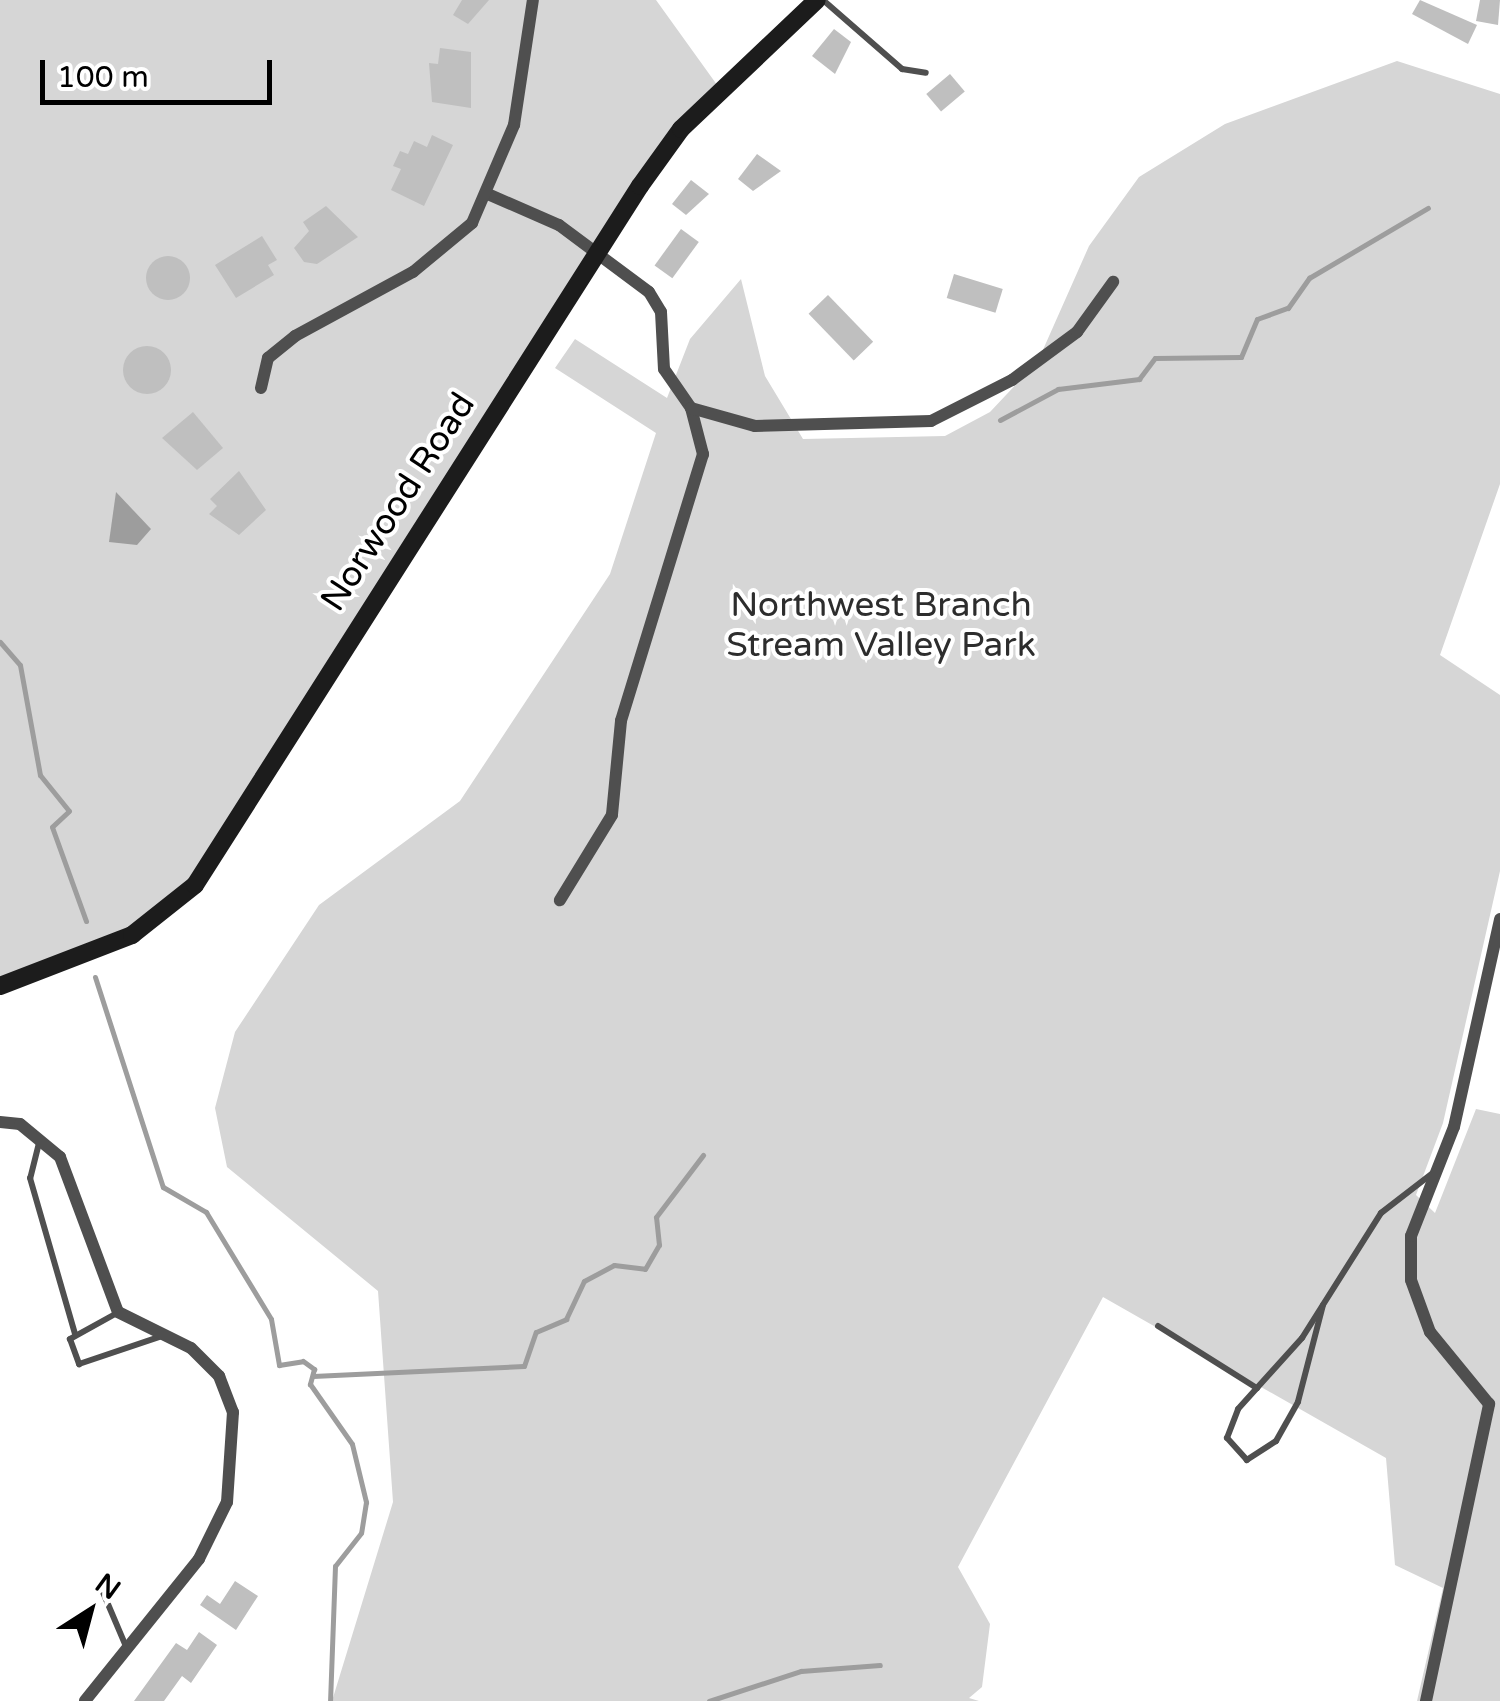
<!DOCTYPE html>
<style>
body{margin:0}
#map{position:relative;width:1500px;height:1701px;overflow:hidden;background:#fff;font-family:"Varela Round",sans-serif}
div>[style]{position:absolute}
.green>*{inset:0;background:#d6d6d6}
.water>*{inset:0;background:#9d9d9d}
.stream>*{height:5px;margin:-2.5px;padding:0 2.5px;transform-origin:2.5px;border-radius:2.5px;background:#9d9d9d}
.building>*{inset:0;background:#bfbfbf;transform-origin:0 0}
.round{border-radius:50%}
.lane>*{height:6px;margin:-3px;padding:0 3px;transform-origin:3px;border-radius:3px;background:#4f4f4f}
.street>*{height:12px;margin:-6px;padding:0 6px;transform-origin:6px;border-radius:6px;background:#4f4f4f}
.secondary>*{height:18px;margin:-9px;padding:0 9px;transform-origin:9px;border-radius:9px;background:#1c1c1c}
span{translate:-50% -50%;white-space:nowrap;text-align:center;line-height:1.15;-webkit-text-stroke:8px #fff;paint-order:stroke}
.street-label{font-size:35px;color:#000}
.park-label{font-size:35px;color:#2d2d2d}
.north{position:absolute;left:40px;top:1561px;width:100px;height:100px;-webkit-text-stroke:8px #fff;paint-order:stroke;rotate:36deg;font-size:28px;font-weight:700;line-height:40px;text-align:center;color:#000}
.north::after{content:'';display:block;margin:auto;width:35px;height:45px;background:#000;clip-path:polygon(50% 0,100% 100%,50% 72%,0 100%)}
.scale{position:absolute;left:40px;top:60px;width:232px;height:45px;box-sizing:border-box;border:5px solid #000;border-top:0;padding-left:12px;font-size:30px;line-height:35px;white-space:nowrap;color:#000;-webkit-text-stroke:8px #fff;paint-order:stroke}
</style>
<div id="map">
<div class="green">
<div style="clip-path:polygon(0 0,656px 0,720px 89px,681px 130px,169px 909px,0 986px)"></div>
<div style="clip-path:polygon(1397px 61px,1500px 94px,1500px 484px,1440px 655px,1500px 695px,1500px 871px,1443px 1123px,1416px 1195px,1435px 1213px,1476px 1109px,1500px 1114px,1500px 1701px,1417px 1701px,1443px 1588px,1395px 1565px,1386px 1458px,1103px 1297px,958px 1567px,990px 1624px,982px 1687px,969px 1698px,979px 1701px,332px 1701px,393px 1502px,378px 1291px,227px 1167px,215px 1108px,235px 1032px,319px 905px,460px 801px,610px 574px,656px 433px,555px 368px,575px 339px,667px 398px,690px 339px,741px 279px,765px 376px,803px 439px,945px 436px,990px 412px,1038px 361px,1089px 246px,1139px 177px,1225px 124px)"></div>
</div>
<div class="water">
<div style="clip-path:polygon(116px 492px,151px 529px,137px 545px,109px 542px)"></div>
</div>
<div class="stream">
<div style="left:1000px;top:420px;width:66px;rotate:-28.1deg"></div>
<div style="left:1058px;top:389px;width:82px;rotate:-7deg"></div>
<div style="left:1139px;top:379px;width:26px;rotate:-53deg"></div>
<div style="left:1155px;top:358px;width:86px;rotate:-0.7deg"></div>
<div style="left:1241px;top:357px;width:41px;rotate:-67.2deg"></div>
<div style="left:1257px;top:319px;width:33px;rotate:-20deg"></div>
<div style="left:1288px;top:308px;width:37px;rotate:-55deg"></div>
<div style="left:1309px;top:278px;width:138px;rotate:-30.5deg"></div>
<div style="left:0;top:642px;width:30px;rotate:49deg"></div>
<div style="left:20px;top:665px;width:112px;rotate:79.7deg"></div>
<div style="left:40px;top:775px;width:46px;rotate:51.1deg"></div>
<div style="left:69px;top:811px;width:23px;rotate:137deg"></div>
<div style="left:52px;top:827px;width:100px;rotate:70.1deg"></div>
<div style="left:95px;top:977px;width:221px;rotate:72.1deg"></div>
<div style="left:163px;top:1187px;width:50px;rotate:30.2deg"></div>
<div style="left:206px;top:1212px;width:125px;rotate:58.7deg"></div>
<div style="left:271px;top:1319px;width:47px;rotate:80.1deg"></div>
<div style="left:279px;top:1365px;width:24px;rotate:-9deg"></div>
<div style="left:303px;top:1361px;width:14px;rotate:36deg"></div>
<div style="left:314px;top:1369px;width:16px;rotate:105deg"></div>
<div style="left:310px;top:1384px;width:73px;rotate:55deg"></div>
<div style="left:352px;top:1444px;width:60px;rotate:76.4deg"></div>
<div style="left:366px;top:1502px;width:31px;rotate:99deg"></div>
<div style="left:361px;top:1533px;width:42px;rotate:128.2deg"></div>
<div style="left:335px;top:1566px;width:135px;rotate:92.1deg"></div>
<div style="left:313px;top:1376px;width:211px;rotate:-2.7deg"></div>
<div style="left:524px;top:1366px;width:36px;rotate:-71deg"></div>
<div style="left:536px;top:1332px;width:33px;rotate:-23deg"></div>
<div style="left:566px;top:1319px;width:42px;rotate:-64.7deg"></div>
<div style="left:584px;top:1281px;width:34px;rotate:-28deg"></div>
<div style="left:614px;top:1265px;width:31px;rotate:7deg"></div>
<div style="left:645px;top:1269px;width:28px;rotate:-60deg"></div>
<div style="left:659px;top:1245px;width:28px;rotate:-96deg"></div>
<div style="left:656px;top:1217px;width:78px;rotate:-52.8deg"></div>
<div style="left:709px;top:1701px;width:97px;rotate:-18.1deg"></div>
<div style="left:801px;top:1671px;width:79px;rotate:-4.3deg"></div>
</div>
<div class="building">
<div style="clip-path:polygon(462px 0,489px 0,468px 24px,453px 15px)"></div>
<div style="clip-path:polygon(1420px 0,1477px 25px,1468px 44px,1412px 14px)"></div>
<div style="clip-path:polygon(1480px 0,1500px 0,1498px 25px,1476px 21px)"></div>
<div style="clip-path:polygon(834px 29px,851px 42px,835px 74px,812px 56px)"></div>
<div style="clip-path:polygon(440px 48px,471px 52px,471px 108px,432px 102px,429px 63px,438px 64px)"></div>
<div style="left:950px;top:74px;width:23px;height:31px;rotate:50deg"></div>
<div style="clip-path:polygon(432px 135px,453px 145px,424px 206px,391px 190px,401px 169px,393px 166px,400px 151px,408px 154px,414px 141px,427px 147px)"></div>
<div style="clip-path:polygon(757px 154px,781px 171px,753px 191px,738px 179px)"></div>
<div style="clip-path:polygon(691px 180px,709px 194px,686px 215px,672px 204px)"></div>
<div style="clip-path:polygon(326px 206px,358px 237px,317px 264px,304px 262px,294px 248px,309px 231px,303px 222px)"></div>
<div style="left:681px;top:229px;width:22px;height:45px;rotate:36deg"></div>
<div style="clip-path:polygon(262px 236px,277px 260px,268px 265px,274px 275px,236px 298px,215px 265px)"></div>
<div class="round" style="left:146px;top:256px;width:44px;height:44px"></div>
<div style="left:954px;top:274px;width:51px;height:25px;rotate:17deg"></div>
<div style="left:828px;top:295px;width:65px;height:27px;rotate:46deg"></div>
<div class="round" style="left:123px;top:346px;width:48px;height:48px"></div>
<div style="clip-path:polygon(193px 412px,223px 448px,197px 470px,162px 438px)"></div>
<div style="clip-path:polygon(239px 471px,266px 510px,239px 535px,209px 514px,217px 506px,210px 499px)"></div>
<div style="clip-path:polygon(235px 1581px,258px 1596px,236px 1630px,200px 1605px,207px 1595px,220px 1604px)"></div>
<div style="clip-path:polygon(199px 1632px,217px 1645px,191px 1683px,182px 1676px,164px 1701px,134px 1701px,176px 1643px,187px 1650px)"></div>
</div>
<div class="lane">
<div style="left:823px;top:0;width:105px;rotate:41.1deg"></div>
<div style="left:902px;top:69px;width:24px;rotate:9deg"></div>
<div style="left:39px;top:1143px;width:36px;rotate:104deg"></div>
<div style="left:30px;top:1178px;width:162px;rotate:73.9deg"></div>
<div style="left:1323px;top:1305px;width:100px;rotate:104.5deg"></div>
<div style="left:1298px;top:1402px;width:45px;rotate:119.4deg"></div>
<div style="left:1276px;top:1441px;width:35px;rotate:147deg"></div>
<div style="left:1247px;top:1460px;width:30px;rotate:-132deg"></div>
<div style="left:1227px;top:1438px;width:31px;rotate:-69deg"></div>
<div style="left:1238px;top:1409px;width:96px;rotate:-48deg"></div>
<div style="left:1302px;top:1338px;width:148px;rotate:-57.7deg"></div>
<div style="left:1381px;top:1213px;width:66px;rotate:-37.6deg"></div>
<div style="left:117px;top:1313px;width:54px;rotate:151deg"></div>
<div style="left:70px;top:1339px;width:27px;rotate:70deg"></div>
<div style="left:79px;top:1364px;width:88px;rotate:-18.6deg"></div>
<div style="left:1158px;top:1326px;width:117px;rotate:32.1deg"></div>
<div style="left:102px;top:1590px;width:64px;rotate:67deg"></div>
</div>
<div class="street">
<div style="left:490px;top:195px;width:75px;rotate:23.5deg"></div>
<div style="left:559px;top:225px;width:112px;rotate:36.7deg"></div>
<div style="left:649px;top:292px;width:23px;rotate:59deg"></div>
<div style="left:661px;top:312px;width:57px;rotate:87deg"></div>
<div style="left:664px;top:369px;width:47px;rotate:55.3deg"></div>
<div style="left:691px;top:408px;width:48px;rotate:75.4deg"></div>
<div style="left:703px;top:454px;width:279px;rotate:107.1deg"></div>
<div style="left:621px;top:721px;width:94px;rotate:95.5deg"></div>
<div style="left:612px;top:815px;width:100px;rotate:121.5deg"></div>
<div style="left:261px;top:388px;width:31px;rotate:-77deg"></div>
<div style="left:268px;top:358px;width:35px;rotate:-39deg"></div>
<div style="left:295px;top:336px;width:134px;rotate:-28.5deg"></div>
<div style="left:413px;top:272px;width:77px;rotate:-39.7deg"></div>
<div style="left:472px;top:223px;width:107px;rotate:-66.8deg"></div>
<div style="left:514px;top:125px;width:126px;rotate:-81.4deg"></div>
<div style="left:691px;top:408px;width:66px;rotate:15.7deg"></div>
<div style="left:755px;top:426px;width:176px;rotate:-1.6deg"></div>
<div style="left:931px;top:421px;width:91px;rotate:-26.8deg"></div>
<div style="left:1012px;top:380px;width:81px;rotate:-36.4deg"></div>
<div style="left:1077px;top:332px;width:62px;rotate:-54.2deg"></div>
<div style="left:0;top:1122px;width:20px;rotate:6deg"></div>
<div style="left:20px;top:1124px;width:52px;rotate:39.5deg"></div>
<div style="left:60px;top:1157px;width:165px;rotate:69.5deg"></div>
<div style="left:118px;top:1312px;width:81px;rotate:26.3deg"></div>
<div style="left:191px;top:1348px;width:40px;rotate:45deg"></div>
<div style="left:219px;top:1376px;width:39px;rotate:69deg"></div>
<div style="left:233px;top:1412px;width:90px;rotate:93.8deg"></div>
<div style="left:227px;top:1502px;width:64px;rotate:116.2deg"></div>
<div style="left:199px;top:1559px;width:182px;rotate:128.8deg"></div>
<div style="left:1426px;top:1701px;width:304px;rotate:-78deg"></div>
<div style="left:1489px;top:1404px;width:93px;rotate:-129.3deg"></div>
<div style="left:1430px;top:1332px;width:55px;rotate:-110.1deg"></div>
<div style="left:1411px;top:1280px;width:44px;rotate:-90deg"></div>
<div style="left:1411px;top:1236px;width:117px;rotate:-68.5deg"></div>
<div style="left:1454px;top:1127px;width:213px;rotate:-77.5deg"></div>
</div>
<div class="secondary">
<div style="left:0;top:986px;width:142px;rotate:-21.1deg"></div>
<div style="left:132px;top:935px;width:80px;rotate:-38.4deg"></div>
<div style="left:195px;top:885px;width:829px;rotate:-57.52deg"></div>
<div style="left:640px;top:186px;width:70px;rotate:-54.3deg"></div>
<div style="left:681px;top:129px;width:187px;rotate:-43.5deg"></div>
</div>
<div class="street-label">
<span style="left:398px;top:502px;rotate:-57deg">Norwood Road</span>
</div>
<div class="park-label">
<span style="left:881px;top:625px">Northwest Branch<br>Stream Valley Park</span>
</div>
<div class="north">N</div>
<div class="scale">100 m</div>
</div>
